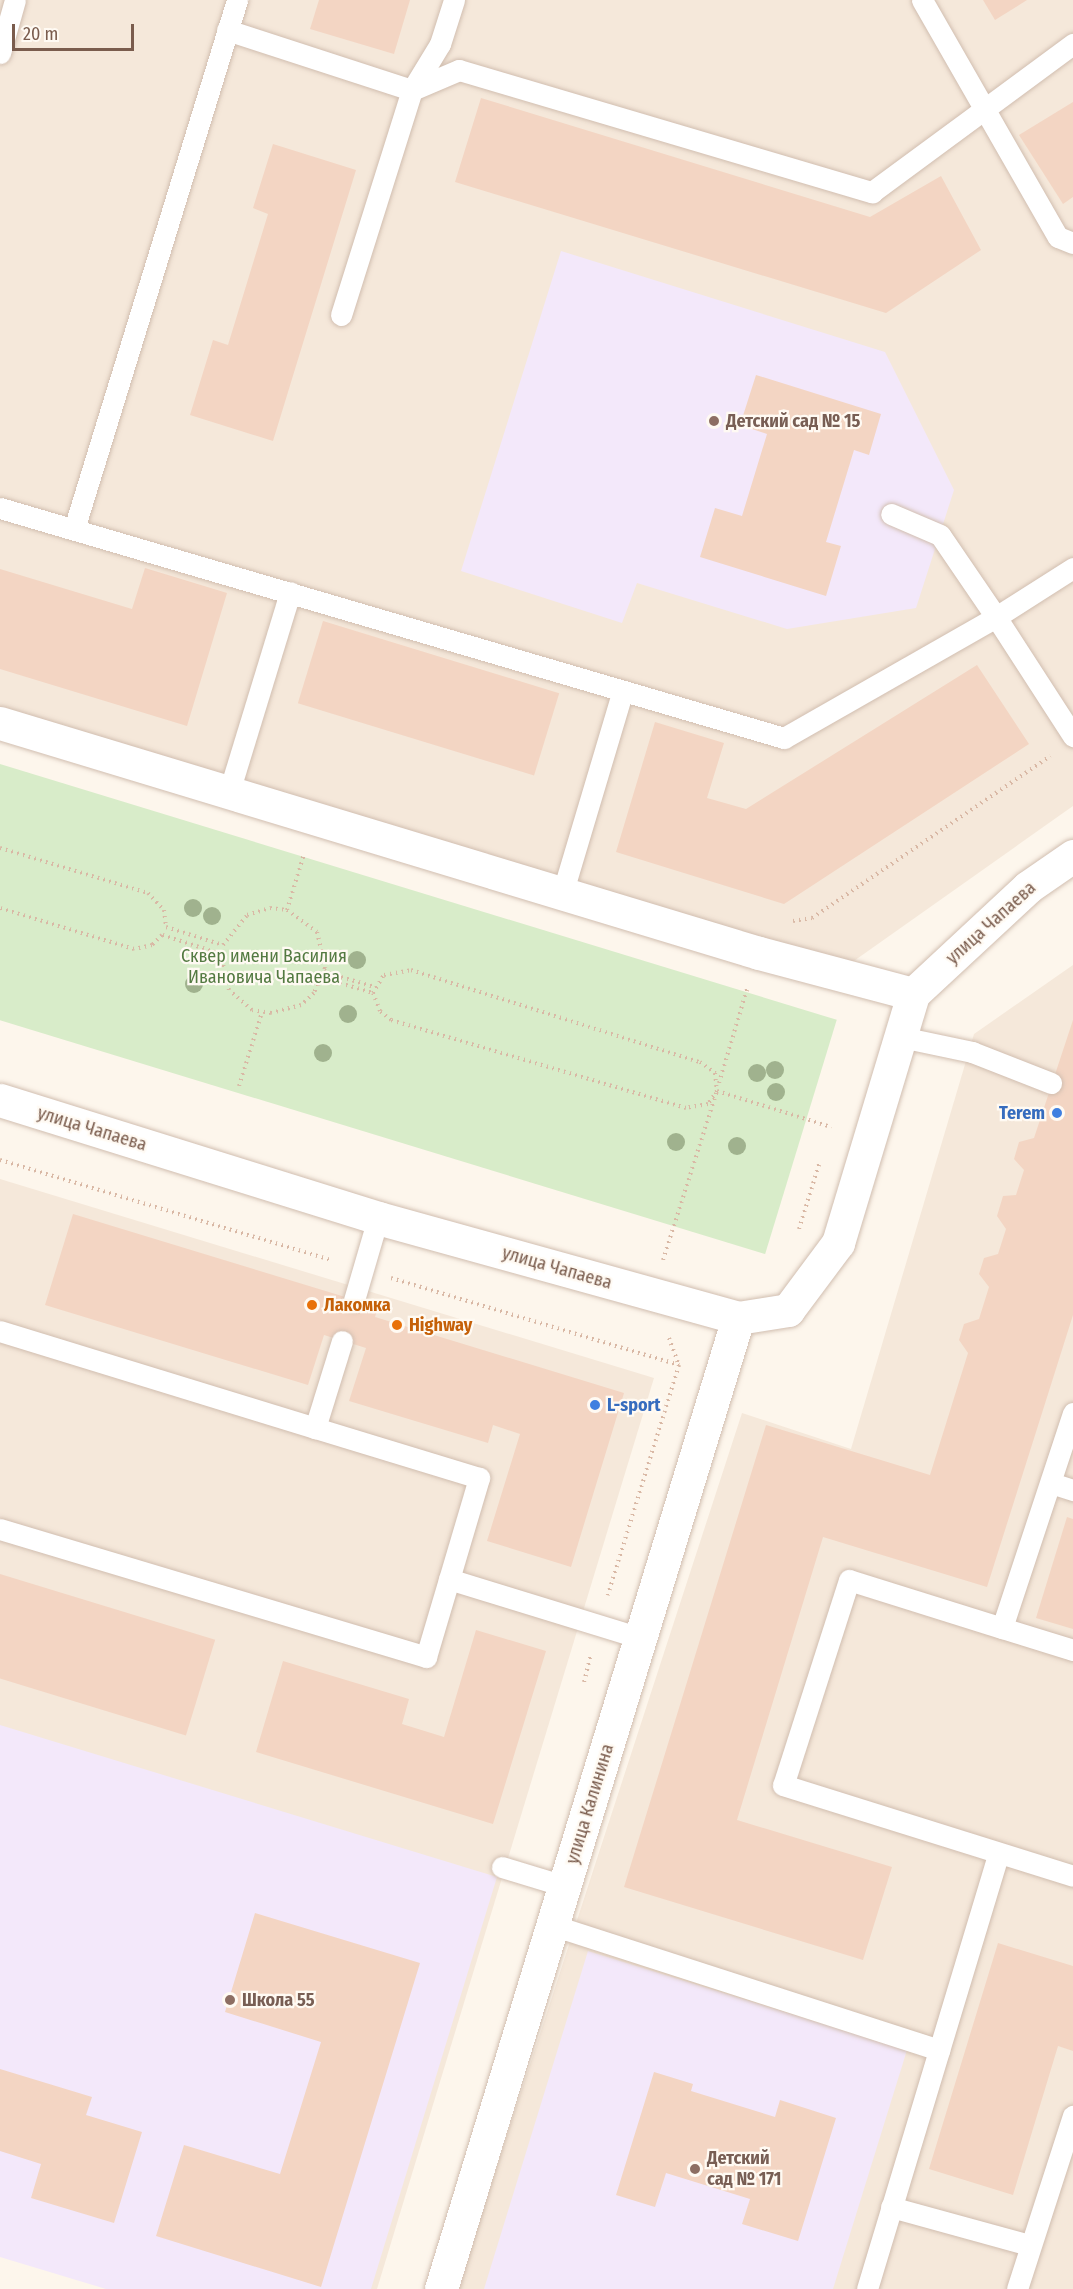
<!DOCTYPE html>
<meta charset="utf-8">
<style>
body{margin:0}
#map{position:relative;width:1073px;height:2289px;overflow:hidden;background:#fdf6ec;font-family:"Fira Sans Condensed",sans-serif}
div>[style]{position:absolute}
.residential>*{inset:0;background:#f5e8da}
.education>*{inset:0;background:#f3e8fa}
.green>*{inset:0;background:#d8ecc9;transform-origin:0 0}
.building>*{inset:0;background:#f3d5c3;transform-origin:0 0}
.path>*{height:4px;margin-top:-2px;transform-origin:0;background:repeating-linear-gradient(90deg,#d9b8a5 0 1.5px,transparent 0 6px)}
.roads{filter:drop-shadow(0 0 2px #d1beb0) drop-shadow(0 0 2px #d1beb0)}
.lane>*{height:21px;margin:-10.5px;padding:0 10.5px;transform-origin:10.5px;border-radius:10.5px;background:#fff}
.street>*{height:33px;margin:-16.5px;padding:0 16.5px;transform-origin:16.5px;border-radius:16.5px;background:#fff}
.secondary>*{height:33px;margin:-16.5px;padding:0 16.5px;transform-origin:16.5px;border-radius:16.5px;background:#fff}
.trees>*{width:18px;height:18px;margin:-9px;border-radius:50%;background:#a0b28e}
.dots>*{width:16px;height:16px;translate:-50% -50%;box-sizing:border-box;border:3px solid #fffaf3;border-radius:50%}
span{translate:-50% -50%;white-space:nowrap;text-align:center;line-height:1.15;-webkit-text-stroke:4.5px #fffaf3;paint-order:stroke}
.education-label{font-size:18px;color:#785e54;font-weight:700}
.left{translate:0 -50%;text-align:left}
.street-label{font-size:18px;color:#7a5c4d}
.park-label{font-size:18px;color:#537a41}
.shop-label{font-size:18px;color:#366cbe;font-weight:700}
.right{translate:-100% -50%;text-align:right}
.food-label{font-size:18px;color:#c56008;font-weight:700}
.scale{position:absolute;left:12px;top:24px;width:122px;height:27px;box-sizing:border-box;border:3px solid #7a5c4d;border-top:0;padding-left:8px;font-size:18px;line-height:21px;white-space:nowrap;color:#7a5c4d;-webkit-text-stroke:4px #fffaf3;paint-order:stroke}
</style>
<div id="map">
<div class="residential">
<div style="clip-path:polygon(0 0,1073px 0,1073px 806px,827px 980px,0 717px)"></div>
<div style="clip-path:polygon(1073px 965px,1073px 2289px,457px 2289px,742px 1413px,851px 1449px,974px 1034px)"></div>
<div style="clip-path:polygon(0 1179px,654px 1378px,377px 2289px,113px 2289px,0 2255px)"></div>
</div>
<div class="education">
<div style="clip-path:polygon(561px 251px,885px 352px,954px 490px,916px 608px,787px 629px,637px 583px,622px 623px,461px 571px)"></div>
<div style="clip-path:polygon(0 1725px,497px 1877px,371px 2289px,106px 2289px,0 2257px)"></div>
<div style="clip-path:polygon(588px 1951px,907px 2050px,833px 2289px,484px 2289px)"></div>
</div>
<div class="green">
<div style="left:0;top:764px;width:875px;height:245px;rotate:17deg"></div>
</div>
<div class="building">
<div style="clip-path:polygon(319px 0,410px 0,394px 54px,310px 29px)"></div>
<div style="clip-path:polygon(983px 0,1027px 0,995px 20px)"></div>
<div style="clip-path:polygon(481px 98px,870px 217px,941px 176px,981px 250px,886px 313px,455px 182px)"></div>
<div style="clip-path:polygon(1073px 102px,1073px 197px,1063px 204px,1019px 135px)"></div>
<div style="clip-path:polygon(273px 144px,356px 170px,273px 441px,190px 415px,213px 340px,228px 345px,268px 214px,253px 208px)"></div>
<div style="clip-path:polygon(756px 375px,881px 414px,869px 455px,854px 450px,826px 542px,841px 546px,826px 596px,700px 557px,715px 508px,742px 516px,767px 434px,740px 425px)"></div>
<div style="clip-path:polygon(145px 568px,227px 593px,187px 726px,0 669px,0 569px,132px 609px)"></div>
<div style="left:323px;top:621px;width:247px;height:86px;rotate:17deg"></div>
<div style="clip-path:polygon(977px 665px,1029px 744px,784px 904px,616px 852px,655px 722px,724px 743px,707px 798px,746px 809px)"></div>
<div style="clip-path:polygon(1073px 1020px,1073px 1315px,987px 1587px,823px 1537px,737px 1820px,892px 1867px,863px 1960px,624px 1887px,766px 1425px,930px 1475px,968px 1353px,959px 1340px,964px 1324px,979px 1319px,989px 1287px,979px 1274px,984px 1258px,998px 1254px,1006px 1229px,997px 1216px,1003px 1196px,1016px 1195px,1024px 1170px,1014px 1159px,1019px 1142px,1034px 1138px)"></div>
<div style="clip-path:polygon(73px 1214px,378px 1307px,375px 1317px,624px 1393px,571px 1567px,487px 1541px,520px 1434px,493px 1425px,488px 1443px,349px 1401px,366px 1348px,324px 1335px,308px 1385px,45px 1305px)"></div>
<div style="clip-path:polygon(1067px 1517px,1073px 1519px,1073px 1629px,1036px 1618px)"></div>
<div style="left:0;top:1574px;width:225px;height:100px;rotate:17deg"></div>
<div style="clip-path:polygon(476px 1630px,546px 1651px,493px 1824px,256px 1752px,283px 1661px,409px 1699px,402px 1724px,444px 1737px)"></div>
<div style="clip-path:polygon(255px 1913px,420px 1963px,321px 2287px,156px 2236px,184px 2145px,280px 2174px,321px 2042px,225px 2012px)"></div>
<div style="clip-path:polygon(998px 1943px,1073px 1966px,1073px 2051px,1058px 2046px,1013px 2195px,929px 2169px)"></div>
<div style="clip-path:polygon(0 2069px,92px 2097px,86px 2115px,142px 2132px,114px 2223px,31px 2198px,41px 2164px,0 2151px)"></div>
<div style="clip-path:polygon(654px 2072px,693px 2084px,691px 2091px,775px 2117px,780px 2100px,836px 2118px,798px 2241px,742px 2224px,750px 2199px,666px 2173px,655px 2207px,616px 2195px)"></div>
</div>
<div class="path">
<div style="left:0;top:848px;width:155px;rotate:16.9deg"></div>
<div style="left:148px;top:893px;width:23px;rotate:47deg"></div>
<div style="left:164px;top:910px;width:17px;rotate:83deg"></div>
<div style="left:166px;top:927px;width:60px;rotate:17.5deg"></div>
<div style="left:223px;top:945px;width:38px;rotate:-51deg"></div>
<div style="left:247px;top:915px;width:24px;rotate:-17deg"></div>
<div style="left:270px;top:908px;width:17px;rotate:7deg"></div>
<div style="left:287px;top:910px;width:37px;rotate:36deg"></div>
<div style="left:317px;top:932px;width:37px;rotate:77deg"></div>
<div style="left:325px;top:968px;width:27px;rotate:114deg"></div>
<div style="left:314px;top:993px;width:18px;rotate:137deg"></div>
<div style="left:301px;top:1005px;width:31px;rotate:165deg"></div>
<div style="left:271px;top:1013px;width:19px;rotate:-171deg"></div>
<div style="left:252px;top:1010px;width:30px;rotate:-139deg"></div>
<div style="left:229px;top:990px;width:37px;rotate:-103deg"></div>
<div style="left:221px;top:954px;width:62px;rotate:-162.1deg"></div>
<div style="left:162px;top:935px;width:14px;rotate:135deg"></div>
<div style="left:152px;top:945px;width:18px;rotate:167deg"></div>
<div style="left:134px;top:949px;width:140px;rotate:-163deg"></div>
<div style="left:287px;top:910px;width:59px;rotate:-73.1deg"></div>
<div style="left:793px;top:921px;width:19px;rotate:-9deg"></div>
<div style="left:812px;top:918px;width:288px;rotate:-34.2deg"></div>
<div style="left:324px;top:972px;width:53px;rotate:16.4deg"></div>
<div style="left:323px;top:978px;width:52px;rotate:16.7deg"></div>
<div style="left:719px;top:1083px;width:98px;rotate:-73.4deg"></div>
<div style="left:239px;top:1086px;width:77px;rotate:-72.7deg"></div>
<div style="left:0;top:1160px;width:347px;rotate:16.8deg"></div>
<div style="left:799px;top:1229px;width:71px;rotate:-72.8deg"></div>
<div style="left:663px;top:1260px;width:177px;rotate:-72.3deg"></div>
<div style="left:717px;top:1091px;width:16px;rotate:125deg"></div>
<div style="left:708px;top:1104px;width:22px;rotate:170deg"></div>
<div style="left:686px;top:1108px;width:308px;rotate:-163.4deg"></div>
<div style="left:391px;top:1020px;width:14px;rotate:-141deg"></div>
<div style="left:380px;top:1011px;width:19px;rotate:-111deg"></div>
<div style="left:373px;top:993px;width:21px;rotate:-59deg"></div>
<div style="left:384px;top:975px;width:27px;rotate:-10deg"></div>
<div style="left:411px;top:970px;width:303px;rotate:17.7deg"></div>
<div style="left:700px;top:1062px;width:19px;rotate:36deg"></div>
<div style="left:715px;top:1073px;width:18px;rotate:84deg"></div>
<div style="left:717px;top:1091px;width:120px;rotate:17.5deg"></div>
<div style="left:391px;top:1278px;width:301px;rotate:16.8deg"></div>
<div style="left:679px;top:1365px;width:241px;rotate:107.2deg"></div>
<div style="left:669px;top:1338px;width:29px;rotate:70deg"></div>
<div style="left:584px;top:1682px;width:29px;rotate:-76deg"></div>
</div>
<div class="roads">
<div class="lane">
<div style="left:922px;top:0;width:273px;rotate:60.2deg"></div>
<div style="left:1058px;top:237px;width:16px;rotate:22deg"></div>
<div style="left:227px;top:30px;width:194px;rotate:18deg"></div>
<div style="left:412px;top:90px;width:51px;rotate:-23.1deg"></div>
<div style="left:459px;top:70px;width:431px;rotate:16.5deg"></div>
<div style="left:872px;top:192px;width:250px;rotate:-36.4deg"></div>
<div style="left:0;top:53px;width:55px;rotate:-74.2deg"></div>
<div style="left:341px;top:315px;width:236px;rotate:-72.5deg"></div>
<div style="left:412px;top:90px;width:54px;rotate:-58.7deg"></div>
<div style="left:440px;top:44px;width:46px;rotate:-72.3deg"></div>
<div style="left:0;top:508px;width:817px;rotate:16.35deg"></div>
<div style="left:784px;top:738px;width:244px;rotate:-29.7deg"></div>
<div style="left:996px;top:617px;width:99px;rotate:-124.3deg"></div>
<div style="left:940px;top:535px;width:53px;rotate:-156.8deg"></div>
<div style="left:74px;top:529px;width:554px;rotate:-72.87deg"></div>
<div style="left:1073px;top:568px;width:91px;rotate:147.5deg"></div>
<div style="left:996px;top:617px;width:142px;rotate:57.1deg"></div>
<div style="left:229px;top:792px;width:209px;rotate:-73deg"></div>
<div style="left:563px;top:891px;width:207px;rotate:-73.4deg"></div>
<div style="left:901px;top:1037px;width:73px;rotate:11.9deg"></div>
<div style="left:972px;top:1052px;width:85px;rotate:21.4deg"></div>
<div style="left:354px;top:1300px;width:85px;rotate:-73.7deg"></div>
<div style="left:0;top:1331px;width:330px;rotate:17.1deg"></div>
<div style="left:1073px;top:1413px;width:226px;rotate:108.3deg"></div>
<div style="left:1002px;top:1628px;width:74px;rotate:17.2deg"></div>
<div style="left:1051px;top:1483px;width:23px;rotate:18deg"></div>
<div style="left:0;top:1529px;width:445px;rotate:16.7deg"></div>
<div style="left:426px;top:1657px;width:187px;rotate:-73.5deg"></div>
<div style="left:479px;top:1478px;width:171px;rotate:-163deg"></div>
<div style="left:315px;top:1428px;width:91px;rotate:-72.8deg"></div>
<div style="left:449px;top:1579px;width:201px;rotate:17.1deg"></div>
<div style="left:1002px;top:1628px;width:160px;rotate:-162.6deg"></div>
<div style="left:849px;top:1580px;width:215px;rotate:107.8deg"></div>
<div style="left:783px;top:1785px;width:304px;rotate:17.4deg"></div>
<div style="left:502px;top:1867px;width:65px;rotate:17deg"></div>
<div style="left:552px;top:1925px;width:407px;rotate:17.9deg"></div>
<div style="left:891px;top:2207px;width:143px;rotate:15.4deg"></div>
<div style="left:867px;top:2289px;width:454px;rotate:-73.2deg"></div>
<div style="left:1017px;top:2289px;width:182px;rotate:-72.1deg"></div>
</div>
<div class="street">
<div style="left:441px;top:2289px;width:1015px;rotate:-72.99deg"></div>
</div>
<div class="secondary">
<div style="left:0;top:723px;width:793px;rotate:16.86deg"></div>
<div style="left:759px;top:953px;width:159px;rotate:14.9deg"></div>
<div style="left:0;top:1100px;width:396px;rotate:17.3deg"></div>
<div style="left:378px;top:1218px;width:374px;rotate:15.5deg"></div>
<div style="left:738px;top:1318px;width:51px;rotate:-9.1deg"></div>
<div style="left:788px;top:1310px;width:84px;rotate:-53.3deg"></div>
<div style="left:838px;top:1243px;width:260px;rotate:-73.2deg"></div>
<div style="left:913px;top:994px;width:157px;rotate:-42.9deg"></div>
<div style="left:1028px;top:887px;width:55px;rotate:-34.6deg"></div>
</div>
</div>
<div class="trees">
<div style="left:193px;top:908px"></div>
<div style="left:212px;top:916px"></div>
<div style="left:357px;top:960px"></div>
<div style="left:194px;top:984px"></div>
<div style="left:348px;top:1014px"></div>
<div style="left:323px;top:1053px"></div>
<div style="left:775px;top:1070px"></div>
<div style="left:757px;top:1073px"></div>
<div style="left:776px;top:1092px"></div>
<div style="left:676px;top:1142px"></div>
<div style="left:737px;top:1146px"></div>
</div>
<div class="dots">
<div style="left:714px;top:421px;background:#8d6e63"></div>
<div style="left:1057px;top:1113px;background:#3f7fe0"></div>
<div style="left:312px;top:1305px;background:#e8710a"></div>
<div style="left:397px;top:1325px;background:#e8710a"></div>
<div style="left:595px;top:1405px;background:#3f7fe0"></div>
<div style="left:230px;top:2000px;background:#8d6e63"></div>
<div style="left:695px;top:2169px;background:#8d6e63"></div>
</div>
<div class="education-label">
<span class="left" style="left:726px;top:421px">Детский сад № 15</span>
<span class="left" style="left:242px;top:2000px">Школа 55</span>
<span class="left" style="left:707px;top:2169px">Детский<br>сад № 171</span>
</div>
<div class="street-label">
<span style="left:991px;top:923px;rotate:-42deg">улица Чапаева</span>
<span style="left:92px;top:1129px;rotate:17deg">улица Чапаева</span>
<span style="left:557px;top:1268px;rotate:16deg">улица Чапаева</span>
<span style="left:590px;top:1804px;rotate:-73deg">улица Калинина</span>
</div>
<div class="park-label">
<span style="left:264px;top:967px">Сквер имени Василия<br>Ивановича Чапаева</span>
</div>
<div class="shop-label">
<span class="right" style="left:1045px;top:1113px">Terem</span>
<span class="left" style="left:607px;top:1405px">L-sport</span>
</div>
<div class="food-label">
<span class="left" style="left:324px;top:1305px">Лакомка</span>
<span class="left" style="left:409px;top:1325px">Highway</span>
</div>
<div class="scale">20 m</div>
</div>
